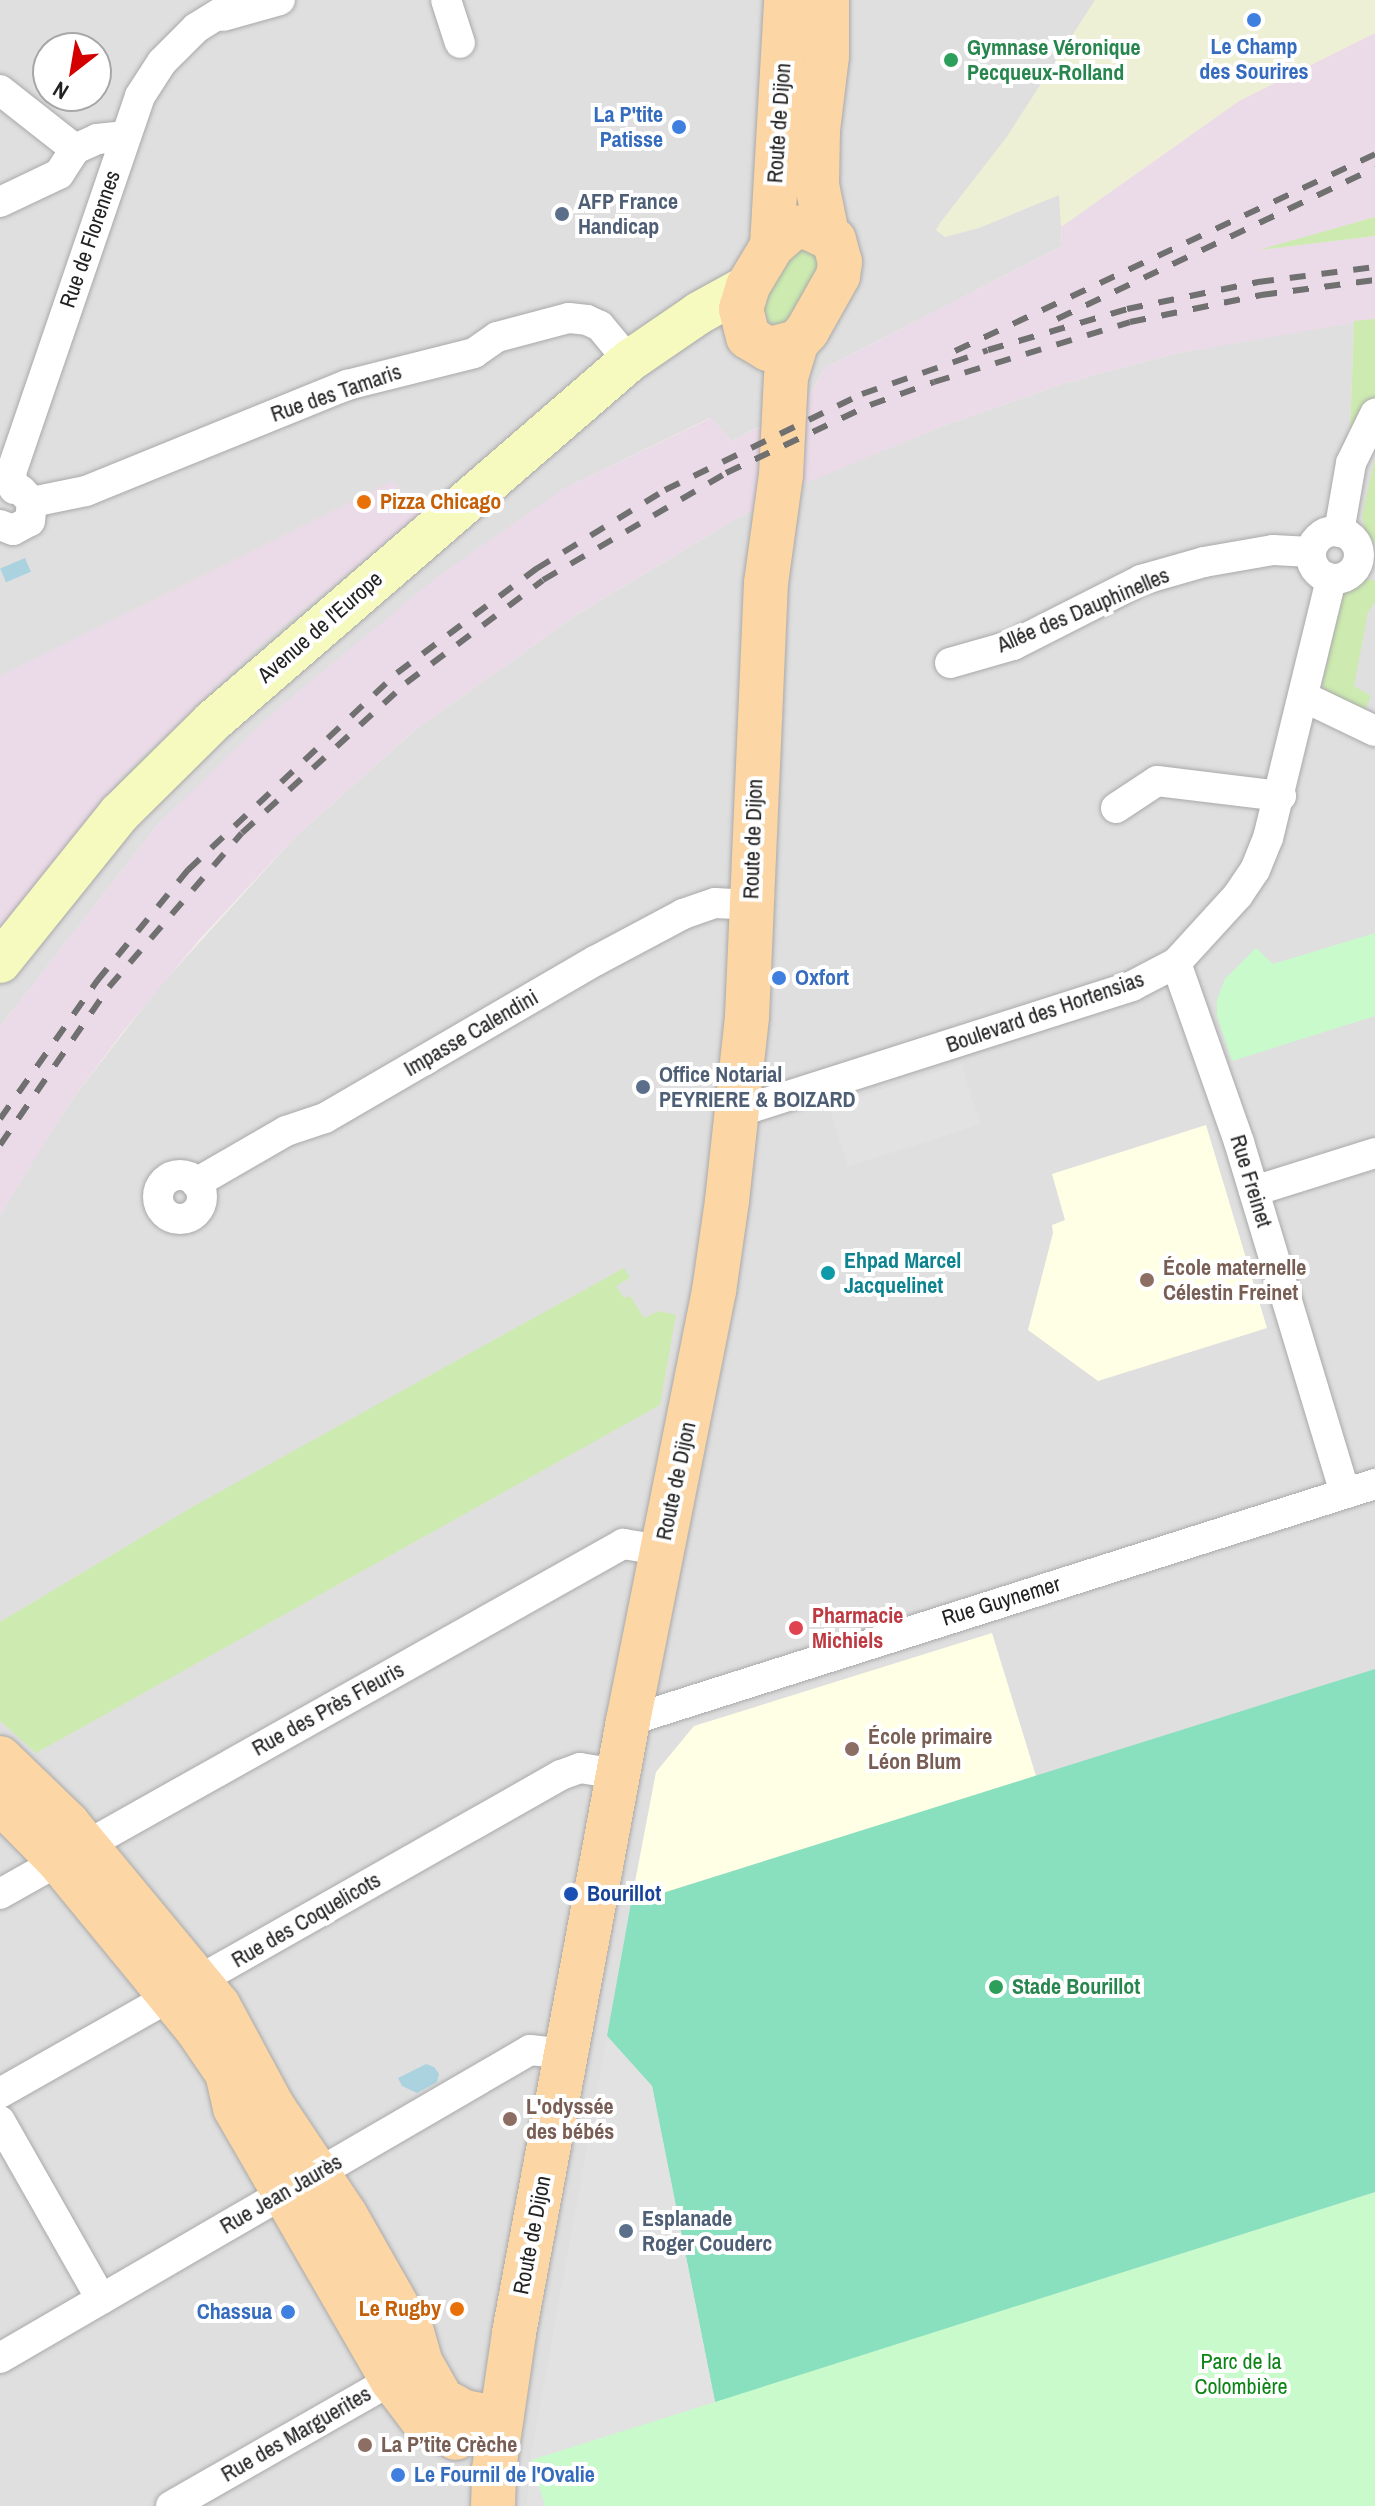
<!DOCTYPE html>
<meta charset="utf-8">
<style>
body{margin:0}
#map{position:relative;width:1375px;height:2506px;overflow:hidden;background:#f2efe9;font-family:"Archivo Narrow",sans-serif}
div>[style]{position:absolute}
.residential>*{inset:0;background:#e0dfdf}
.industrial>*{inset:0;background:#ebdbe8}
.education>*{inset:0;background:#ffffe5}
.farmland>*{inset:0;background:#eef0d5}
.grass>*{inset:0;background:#cdebb0}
.park>*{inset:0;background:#c8facc}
.pitch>*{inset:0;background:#88e0be}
.parking>*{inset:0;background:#e2e2e2;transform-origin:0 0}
.water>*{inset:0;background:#aad3df;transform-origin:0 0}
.roads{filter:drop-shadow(0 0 2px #a9a9a9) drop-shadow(0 0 2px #a9a9a9)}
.street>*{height:30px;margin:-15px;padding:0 15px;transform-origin:15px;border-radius:15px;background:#fff}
.street>.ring{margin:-15px;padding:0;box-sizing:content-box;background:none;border:30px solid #fff;border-radius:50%}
.secondary>*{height:42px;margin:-21px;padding:0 21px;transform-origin:21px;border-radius:21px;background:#f7fabf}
.primary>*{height:44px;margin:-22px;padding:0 22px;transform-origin:22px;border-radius:22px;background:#fcd6a4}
.rail>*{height:6px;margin-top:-3px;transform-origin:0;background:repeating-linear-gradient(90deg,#707070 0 16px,transparent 0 32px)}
.dots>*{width:22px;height:22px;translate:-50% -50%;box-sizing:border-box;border:4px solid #fff;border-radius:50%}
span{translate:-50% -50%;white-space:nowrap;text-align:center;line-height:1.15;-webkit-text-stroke:8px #fff;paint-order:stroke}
.shop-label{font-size:22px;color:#366cbe;font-weight:700}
.right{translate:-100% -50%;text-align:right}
.left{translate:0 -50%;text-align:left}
.leisure-label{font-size:22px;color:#27864d;font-weight:700}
.street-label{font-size:22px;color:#222}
.service-label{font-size:22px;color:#4e5e75;font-weight:700}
.food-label{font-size:22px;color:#c56008;font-weight:700}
.culture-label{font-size:22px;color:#0d838f;font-weight:700}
.education-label{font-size:22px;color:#785e54;font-weight:700}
.health-label{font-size:22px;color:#be3a42;font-weight:700}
.transit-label{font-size:22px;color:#164399;font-weight:700}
.park-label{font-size:22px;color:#0c8416}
.north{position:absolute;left:32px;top:32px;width:80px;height:80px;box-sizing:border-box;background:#fff;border:2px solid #a7a7a7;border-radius:50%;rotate:211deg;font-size:22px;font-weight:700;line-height:32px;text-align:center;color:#222}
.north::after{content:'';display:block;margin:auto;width:28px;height:36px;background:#d40000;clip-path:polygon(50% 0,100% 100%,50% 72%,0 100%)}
</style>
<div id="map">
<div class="residential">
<div style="clip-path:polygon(evenodd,0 0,1375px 0,1375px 33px,1239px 101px,1061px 227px,1062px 246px,825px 368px,805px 403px,732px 441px,710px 418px,565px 488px,159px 823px,0 1027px,0 0,48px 48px,96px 48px,96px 96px,48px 96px,48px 48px)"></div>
<div style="clip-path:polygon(1354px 321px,1350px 433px,1375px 439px,1375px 2506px,0 2506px,0 1215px,37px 1154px,70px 1102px,159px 987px,295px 837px,415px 730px,579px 613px,732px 521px,808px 481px,940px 427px,1062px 384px,1173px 354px)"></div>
</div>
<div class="industrial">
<div style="clip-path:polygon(1375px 33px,1375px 217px,1266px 249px,1375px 236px,1375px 319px,1173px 354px,1062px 384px,940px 427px,808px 482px,732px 521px,579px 613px,415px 730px,295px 837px,200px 939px,123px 1032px,70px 1102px,0 1215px,0 1027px,159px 823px,274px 712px,441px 574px,565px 488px,711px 418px,732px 441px,805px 404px,825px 368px,1062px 246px,1061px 227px,1239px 101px)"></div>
<div style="clip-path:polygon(393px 481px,419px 514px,259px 646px,122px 776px,0 931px,0 676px)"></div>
</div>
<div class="education">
<div style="clip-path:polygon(1206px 1125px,1267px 1328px,1098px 1381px,1028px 1330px,1053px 1233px,1052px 1225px,1065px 1220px,1052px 1174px)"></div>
<div style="clip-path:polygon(992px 1633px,1036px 1776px,631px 1903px,656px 1772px,694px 1726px)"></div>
</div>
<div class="farmland">
<div style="clip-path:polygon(1095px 0,1375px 0,1375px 33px,1239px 101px,1061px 227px,1059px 195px,979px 228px,945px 237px,936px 230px,940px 223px,1006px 138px)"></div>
</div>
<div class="grass">
<div style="clip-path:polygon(1375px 217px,1375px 236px,1259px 250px)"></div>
<div style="clip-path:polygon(795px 248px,814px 250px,819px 261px,812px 286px,789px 322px,780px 325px,769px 322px,764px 311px,766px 298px)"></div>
<div style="clip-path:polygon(1375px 319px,1375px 439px,1350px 433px,1354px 321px)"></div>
<div style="clip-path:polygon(1375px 458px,1375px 544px,1366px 533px,1362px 516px)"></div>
<div style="clip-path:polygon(1369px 579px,1375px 581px,1375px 602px,1368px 612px,1354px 686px,1371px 696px,1364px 712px,1331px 695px,1322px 686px,1341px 595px,1351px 584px)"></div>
<div style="clip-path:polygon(624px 1268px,630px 1278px,616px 1286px,624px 1298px,630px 1296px,644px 1318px,659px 1311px,676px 1315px,660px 1405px,36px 1753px,0 1721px,0 1622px,194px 1506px)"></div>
</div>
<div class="park">
<div style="clip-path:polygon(1375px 933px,1375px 1016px,1232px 1061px,1217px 1016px,1217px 1000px,1225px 979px,1256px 948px,1273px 964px)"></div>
<div style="clip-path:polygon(1375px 2192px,1375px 2506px,545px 2506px,530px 2460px)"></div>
</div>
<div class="pitch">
<div style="clip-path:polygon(1375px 1669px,1375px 2192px,715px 2402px,652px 2086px,607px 2036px,631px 1903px)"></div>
</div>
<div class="parking">
<div style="left:961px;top:1064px;width:63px;height:139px;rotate:72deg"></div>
<div style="clip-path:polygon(607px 2036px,652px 2086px,715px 2402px,531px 2460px,545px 2506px,527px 2506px,530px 2460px)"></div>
</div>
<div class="water">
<div style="left:25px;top:558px;width:15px;height:27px;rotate:67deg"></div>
<div style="clip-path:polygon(426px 2064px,434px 2067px,439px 2074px,437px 2082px,417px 2093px,402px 2086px,398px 2078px)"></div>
</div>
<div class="roads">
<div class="street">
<div style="left:446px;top:0;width:45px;rotate:72deg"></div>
<div style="left:223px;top:16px;width:59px;rotate:-15.7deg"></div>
<div style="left:0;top:90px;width:95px;rotate:38.2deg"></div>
<div style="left:0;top:202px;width:65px;rotate:-25.4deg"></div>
<div style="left:59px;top:174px;width:30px;rotate:-57deg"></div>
<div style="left:75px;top:149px;width:24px;rotate:-24deg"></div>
<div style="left:97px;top:139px;width:29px;rotate:-6deg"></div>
<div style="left:14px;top:489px;width:16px;rotate:-101deg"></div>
<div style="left:11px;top:473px;width:398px;rotate:-71.1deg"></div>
<div style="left:140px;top:96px;width:40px;rotate:-57.1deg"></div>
<div style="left:162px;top:62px;width:48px;rotate:-45deg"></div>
<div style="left:196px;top:28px;width:53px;rotate:-31.9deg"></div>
<div style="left:32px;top:502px;width:55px;rotate:-11.5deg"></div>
<div style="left:86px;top:491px;width:282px;rotate:-22.1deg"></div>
<div style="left:347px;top:385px;width:131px;rotate:-14.1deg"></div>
<div style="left:474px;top:353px;width:28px;rotate:-35deg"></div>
<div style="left:497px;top:337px;width:74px;rotate:-14.8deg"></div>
<div style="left:569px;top:318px;width:18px;rotate:6deg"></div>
<div style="left:587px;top:320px;width:14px;rotate:25deg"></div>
<div style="left:600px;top:326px;width:45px;rotate:50.4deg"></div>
<div style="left:0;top:525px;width:14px;rotate:21deg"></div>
<div style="left:13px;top:530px;width:19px;rotate:-28deg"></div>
<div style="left:30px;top:521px;width:19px;rotate:-84deg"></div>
<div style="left:32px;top:502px;width:16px;rotate:-133deg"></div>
<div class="ring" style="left:1311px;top:531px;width:18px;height:18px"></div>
<div style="left:1339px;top:532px;width:70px;rotate:-80.1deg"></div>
<div style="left:1351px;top:463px;width:55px;rotate:-63.9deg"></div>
<div style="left:950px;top:663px;width:66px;rotate:-15.9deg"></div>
<div style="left:1013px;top:645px;width:144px;rotate:-26.9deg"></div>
<div style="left:1141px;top:580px;width:66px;rotate:-15.9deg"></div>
<div style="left:1204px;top:562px;width:70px;rotate:-9.9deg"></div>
<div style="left:1273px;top:550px;width:38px;rotate:3deg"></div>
<div style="left:1304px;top:697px;width:79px;rotate:25.6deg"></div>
<div style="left:1116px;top:808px;width:49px;rotate:-33.4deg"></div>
<div style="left:1157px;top:781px;width:125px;rotate:6.9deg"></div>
<div style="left:1176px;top:963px;width:190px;rotate:70.6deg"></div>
<div style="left:1239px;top:1142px;width:367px;rotate:73.2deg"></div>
<div style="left:738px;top:1112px;width:414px;rotate:-17.7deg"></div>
<div style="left:1132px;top:986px;width:50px;rotate:-27.6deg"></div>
<div style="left:1176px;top:963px;width:92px;rotate:-47.6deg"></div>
<div style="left:1238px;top:895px;width:30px;rotate:-56deg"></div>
<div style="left:1255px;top:870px;width:35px;rotate:-68deg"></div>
<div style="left:1268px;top:838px;width:267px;rotate:-76.3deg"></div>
<div class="ring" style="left:158px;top:1175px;width:14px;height:14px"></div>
<div style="left:196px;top:1183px;width:104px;rotate:-30deg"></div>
<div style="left:286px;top:1131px;width:41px;rotate:-18.4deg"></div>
<div style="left:325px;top:1118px;width:312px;rotate:-30.2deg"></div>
<div style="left:595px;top:961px;width:100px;rotate:-28.1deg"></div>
<div style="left:683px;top:914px;width:34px;rotate:-19deg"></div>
<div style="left:715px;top:903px;width:36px;rotate:3deg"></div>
<div style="left:1254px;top:1191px;width:127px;rotate:-17.4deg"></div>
<div style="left:628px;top:1721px;width:784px;rotate:-17.6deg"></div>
<div style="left:0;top:1894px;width:715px;rotate:-29.33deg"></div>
<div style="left:623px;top:1544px;width:38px;rotate:9deg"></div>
<div style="left:0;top:2093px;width:645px;rotate:-29.55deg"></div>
<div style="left:561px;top:1775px;width:20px;rotate:-20deg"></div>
<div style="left:580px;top:1768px;width:38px;rotate:9deg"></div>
<div style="left:0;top:2121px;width:205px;rotate:60.4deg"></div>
<div style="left:0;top:2358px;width:613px;rotate:-30.16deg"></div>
<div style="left:530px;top:2050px;width:37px;rotate:6deg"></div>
<div style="left:171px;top:2506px;width:274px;rotate:-29.7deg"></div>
</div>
<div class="secondary">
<div style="left:0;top:962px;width:191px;rotate:-51.2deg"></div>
<div style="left:120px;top:813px;width:131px;rotate:-44.7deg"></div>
<div style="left:213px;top:721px;width:550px;rotate:-40.87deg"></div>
<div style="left:629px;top:361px;width:85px;rotate:-34.4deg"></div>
<div style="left:699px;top:313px;width:56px;rotate:-28.9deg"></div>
</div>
<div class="primary">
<div style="left:827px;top:0;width:56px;rotate:90deg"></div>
<div style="left:827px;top:56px;width:75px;rotate:96.9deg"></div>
<div style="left:818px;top:130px;width:55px;rotate:91deg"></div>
<div style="left:817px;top:185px;width:50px;rotate:78.5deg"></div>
<div style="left:807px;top:227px;width:30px;rotate:26deg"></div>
<div style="left:834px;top:240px;width:23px;rotate:75deg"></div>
<div style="left:840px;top:262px;width:14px;rotate:98deg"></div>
<div style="left:838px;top:276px;width:63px;rotate:119.4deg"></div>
<div style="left:807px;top:331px;width:15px;rotate:132deg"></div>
<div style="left:797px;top:342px;width:30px;rotate:166deg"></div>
<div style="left:768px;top:349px;width:23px;rotate:-149deg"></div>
<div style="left:748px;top:337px;width:29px;rotate:-104deg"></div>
<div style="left:741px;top:309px;width:24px;rotate:-73deg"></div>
<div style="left:748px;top:286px;width:47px;rotate:-59deg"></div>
<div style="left:772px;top:246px;width:28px;rotate:-41deg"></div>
<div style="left:793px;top:228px;width:14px;rotate:-4deg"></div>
<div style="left:772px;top:246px;width:246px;rotate:-86.7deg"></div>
<div style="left:0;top:1758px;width:95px;rotate:44.1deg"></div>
<div style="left:68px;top:1824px;width:235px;rotate:50.4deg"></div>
<div style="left:218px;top:2005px;width:116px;rotate:61.7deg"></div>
<div style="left:273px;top:2107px;width:131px;rotate:56.2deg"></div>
<div style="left:346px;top:2216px;width:133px;rotate:60.4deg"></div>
<div style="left:412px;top:2332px;width:32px;rotate:74deg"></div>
<div style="left:421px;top:2363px;width:43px;rotate:60.4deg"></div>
<div style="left:442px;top:2400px;width:26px;rotate:28deg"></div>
<div style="left:465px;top:2412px;width:37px;rotate:11deg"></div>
<div style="left:0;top:1801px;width:84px;rotate:45.5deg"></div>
<div style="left:59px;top:1861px;width:217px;rotate:50.6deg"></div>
<div style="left:197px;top:2029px;width:53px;rotate:55.7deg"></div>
<div style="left:227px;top:2073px;width:36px;rotate:77deg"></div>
<div style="left:235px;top:2108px;width:314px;rotate:60deg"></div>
<div style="left:392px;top:2380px;width:48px;rotate:52.7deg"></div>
<div style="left:421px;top:2418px;width:40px;rotate:29.7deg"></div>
<div style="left:493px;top:2506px;width:37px;rotate:-88deg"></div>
<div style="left:494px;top:2469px;width:137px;rotate:-81.6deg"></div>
<div style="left:514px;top:2333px;width:623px;rotate:-79.45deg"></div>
<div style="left:628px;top:1721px;width:439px;rotate:-78.7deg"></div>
<div style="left:714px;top:1291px;width:91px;rotate:-81.8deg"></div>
<div style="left:727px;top:1201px;width:185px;rotate:-83.8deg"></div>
<div style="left:747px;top:1017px;width:434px;rotate:-87.5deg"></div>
<div style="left:766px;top:583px;width:109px;rotate:-82.1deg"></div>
<div style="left:781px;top:475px;width:98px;rotate:-87.1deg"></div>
<div style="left:786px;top:377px;width:37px;rotate:-73deg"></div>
</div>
</div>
<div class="rail">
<div style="left:1057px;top:319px;width:352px;rotate:-25.4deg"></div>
<div style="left:955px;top:351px;width:464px;rotate:-25.1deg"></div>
<div style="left:0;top:1119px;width:169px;rotate:-54.9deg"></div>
<div style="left:97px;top:981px;width:144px;rotate:-50.7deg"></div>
<div style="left:188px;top:870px;width:287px;rotate:-43.3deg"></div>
<div style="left:397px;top:673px;width:174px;rotate:-36.8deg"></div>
<div style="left:536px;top:569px;width:151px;rotate:-31.5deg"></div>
<div style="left:665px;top:490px;width:219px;rotate:-26deg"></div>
<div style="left:862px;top:394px;width:133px;rotate:-19.2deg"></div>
<div style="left:988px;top:350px;width:145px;rotate:-16.4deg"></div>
<div style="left:1127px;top:309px;width:134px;rotate:-11.6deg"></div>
<div style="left:1258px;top:282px;width:118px;rotate:-7.3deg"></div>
<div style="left:0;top:1145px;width:192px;rotate:-55.4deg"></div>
<div style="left:109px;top:987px;width:203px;rotate:-49.2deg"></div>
<div style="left:242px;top:833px;width:222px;rotate:-42.4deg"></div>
<div style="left:406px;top:683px;width:171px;rotate:-36.9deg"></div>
<div style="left:543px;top:580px;width:212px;rotate:-30.3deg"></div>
<div style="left:726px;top:473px;width:159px;rotate:-25.3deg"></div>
<div style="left:870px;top:405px;width:68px;rotate:-19.8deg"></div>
<div style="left:934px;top:382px;width:205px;rotate:-17deg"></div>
<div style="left:1130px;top:322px;width:134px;rotate:-11.6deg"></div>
<div style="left:1261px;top:295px;width:115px;rotate:-7.5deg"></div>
</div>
<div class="dots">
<div style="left:1254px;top:20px;background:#3f7fe0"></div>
<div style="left:951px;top:60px;background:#2e9e5b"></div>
<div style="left:679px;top:127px;background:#3f7fe0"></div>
<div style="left:562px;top:214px;background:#5c6f8a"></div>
<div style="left:364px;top:502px;background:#e8710a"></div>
<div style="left:779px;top:978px;background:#3f7fe0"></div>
<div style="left:643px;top:1087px;background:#5c6f8a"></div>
<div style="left:828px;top:1273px;background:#0f9aa8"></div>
<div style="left:1147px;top:1280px;background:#8d6e63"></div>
<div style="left:796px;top:1628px;background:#e0444e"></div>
<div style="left:852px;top:1749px;background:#8d6e63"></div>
<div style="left:571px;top:1894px;background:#1a4fb4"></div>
<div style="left:996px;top:1987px;background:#2e9e5b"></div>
<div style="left:510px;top:2119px;background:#8d6e63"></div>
<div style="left:626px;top:2231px;background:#5c6f8a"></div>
<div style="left:457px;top:2309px;background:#e8710a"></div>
<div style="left:288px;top:2312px;background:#3f7fe0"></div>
<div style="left:365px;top:2445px;background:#8d6e63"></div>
<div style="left:398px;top:2475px;background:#3f7fe0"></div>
</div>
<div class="shop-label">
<span style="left:1254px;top:59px">Le Champ<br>des Sourires</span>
<span class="right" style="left:663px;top:127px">La P'tite<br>Patisse</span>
<span class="left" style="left:795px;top:978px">Oxfort</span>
<span class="right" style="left:272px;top:2312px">Chassua</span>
<span class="left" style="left:414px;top:2475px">Le Fournil de l'Ovalie</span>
</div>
<div class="leisure-label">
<span class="left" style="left:967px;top:60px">Gymnase Véronique<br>Pecqueux-Rolland</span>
<span class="left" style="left:1012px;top:1987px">Stade Bourillot</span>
</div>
<div class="street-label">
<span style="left:779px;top:123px;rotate:-86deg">Route de Dijon</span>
<span style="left:90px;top:239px;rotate:-71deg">Rue de Florennes</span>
<span style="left:336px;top:393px;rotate:-19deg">Rue des Tamaris</span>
<span style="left:1083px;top:610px;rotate:-23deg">Allée des Dauphinelles</span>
<span style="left:320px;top:627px;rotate:-41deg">Avenue de l'Europe</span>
<span style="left:753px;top:839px;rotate:-88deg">Route de Dijon</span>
<span style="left:1045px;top:1012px;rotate:-19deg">Boulevard des Hortensias</span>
<span style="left:471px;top:1033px;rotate:-30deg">Impasse Calendini</span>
<span style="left:1251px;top:1181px;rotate:73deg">Rue Freinet</span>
<span style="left:676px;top:1481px;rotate:-78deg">Route de Dijon</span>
<span style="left:1001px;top:1601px;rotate:-17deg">Rue Guynemer</span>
<span style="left:328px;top:1709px;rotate:-29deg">Rue des Près Fleuris</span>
<span style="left:306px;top:1920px;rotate:-30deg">Rue des Coquelicots</span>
<span style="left:281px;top:2194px;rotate:-30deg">Rue Jean Jaurès</span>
<span style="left:532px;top:2235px;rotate:-79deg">Route de Dijon</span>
<span style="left:296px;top:2434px;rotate:-30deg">Rue des Marguerites</span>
</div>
<div class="service-label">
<span class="left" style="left:578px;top:214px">AFP France<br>Handicap</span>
<span class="left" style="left:659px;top:1087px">Office Notarial<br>PEYRIERE &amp; BOIZARD</span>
<span class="left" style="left:642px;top:2231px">Esplanade<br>Roger Couderc</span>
</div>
<div class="food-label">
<span class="left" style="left:380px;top:502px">Pizza Chicago</span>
<span class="right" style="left:441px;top:2309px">Le Rugby</span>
</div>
<div class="culture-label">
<span class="left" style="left:844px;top:1273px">Ehpad Marcel<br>Jacquelinet</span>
</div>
<div class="education-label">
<span class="left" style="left:1163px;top:1280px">École maternelle<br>Célestin Freinet</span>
<span class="left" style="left:868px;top:1749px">École primaire<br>Léon Blum</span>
<span class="left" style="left:526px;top:2119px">L'odyssée<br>des bébés</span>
<span class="left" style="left:381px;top:2445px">La P’tite Crèche</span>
</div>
<div class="health-label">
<span class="left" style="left:812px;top:1628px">Pharmacie<br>Michiels</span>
</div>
<div class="transit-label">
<span class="left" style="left:587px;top:1894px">Bourillot</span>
</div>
<div class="park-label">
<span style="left:1241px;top:2374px">Parc de la<br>Colombière</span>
</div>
<div class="north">N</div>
</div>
